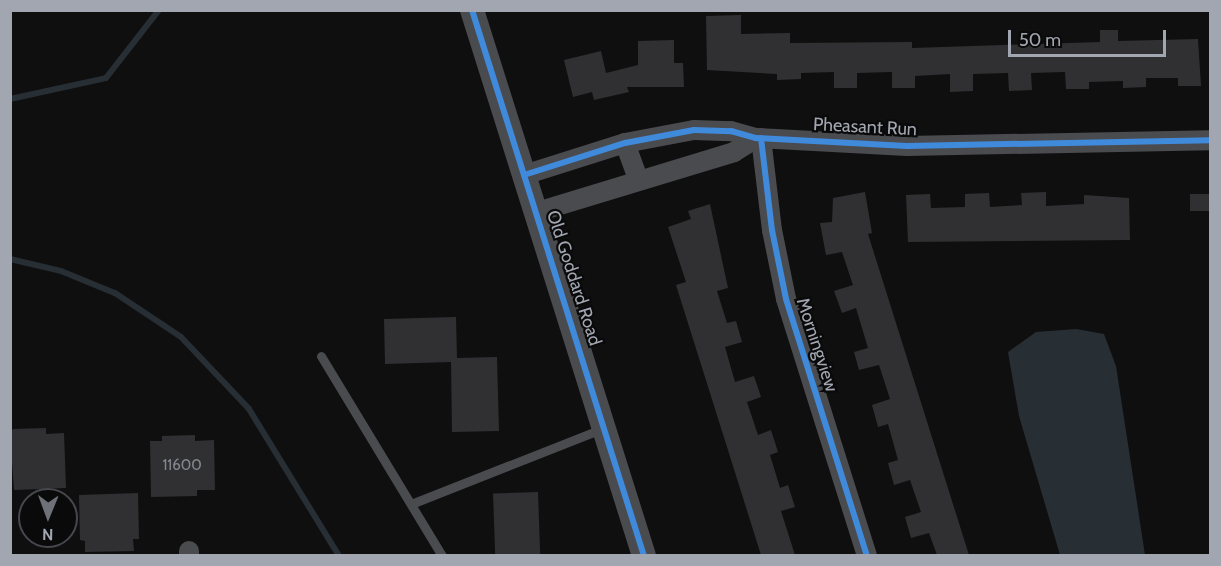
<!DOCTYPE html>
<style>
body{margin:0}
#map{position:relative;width:1221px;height:566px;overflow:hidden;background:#0f0f10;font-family:Cabin,sans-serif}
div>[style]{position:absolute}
.water>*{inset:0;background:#272e34}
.stream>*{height:6px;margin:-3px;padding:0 3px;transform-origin:3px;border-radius:3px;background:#272e34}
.building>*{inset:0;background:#303032;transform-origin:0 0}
.service>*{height:9px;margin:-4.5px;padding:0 4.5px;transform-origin:4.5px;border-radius:4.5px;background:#4a4b4e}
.minor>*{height:20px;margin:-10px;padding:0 10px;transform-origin:10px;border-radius:10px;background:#4a4b4e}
.tertiary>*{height:24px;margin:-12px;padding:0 12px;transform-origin:12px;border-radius:12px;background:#4a4b4e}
.cycleway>*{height:6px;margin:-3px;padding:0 3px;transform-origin:3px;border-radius:3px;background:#408adc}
span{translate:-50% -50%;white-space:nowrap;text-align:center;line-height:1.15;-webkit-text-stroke:4.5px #0a0a0b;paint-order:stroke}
.number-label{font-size:15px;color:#858890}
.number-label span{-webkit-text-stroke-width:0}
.street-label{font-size:18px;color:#a1a6b0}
.frame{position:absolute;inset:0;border:12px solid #a1a6b0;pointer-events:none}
.north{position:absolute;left:18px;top:488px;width:60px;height:60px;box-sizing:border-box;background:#0a0a0b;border:2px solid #46484d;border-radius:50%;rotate:181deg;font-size:16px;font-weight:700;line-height:24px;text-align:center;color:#a1a6b0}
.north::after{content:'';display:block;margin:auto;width:21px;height:27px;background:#6e7178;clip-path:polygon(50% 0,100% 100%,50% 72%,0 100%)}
.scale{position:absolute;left:1008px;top:30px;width:158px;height:27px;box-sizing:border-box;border:3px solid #a1a6b0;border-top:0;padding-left:8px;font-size:18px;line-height:21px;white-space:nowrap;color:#a1a6b0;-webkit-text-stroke:4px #0a0a0b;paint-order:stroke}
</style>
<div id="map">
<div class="water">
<div style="clip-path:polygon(1076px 329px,1104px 334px,1116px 366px,1145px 555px,1060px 555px,1019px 416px,1008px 352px,1036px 332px)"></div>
</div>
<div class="stream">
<div style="left:10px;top:99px;width:98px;rotate:-12.3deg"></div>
<div style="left:106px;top:78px;width:86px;rotate:-52.1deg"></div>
<div style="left:10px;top:259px;width:52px;rotate:13.2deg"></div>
<div style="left:61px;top:271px;width:58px;rotate:22.2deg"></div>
<div style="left:115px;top:293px;width:79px;rotate:33.7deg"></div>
<div style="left:181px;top:337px;width:99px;rotate:46.6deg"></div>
<div style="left:249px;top:409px;width:172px;rotate:58.5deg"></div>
</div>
<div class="building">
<div style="clip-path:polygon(741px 15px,741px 34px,790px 33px,790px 43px,912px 42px,912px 48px,1100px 42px,1100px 30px,1118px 30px,1118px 41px,1198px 39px,1201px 86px,1178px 86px,1178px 78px,1146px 78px,1146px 87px,1123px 88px,1123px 81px,1089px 82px,1089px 89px,1066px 89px,1065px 72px,1031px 73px,1032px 90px,1009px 91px,1008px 73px,973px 74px,973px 91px,950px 92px,950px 74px,915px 76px,915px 88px,892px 88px,892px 72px,857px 73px,857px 88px,834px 88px,834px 72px,801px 73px,801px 79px,777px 80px,777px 74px,707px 70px,706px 16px)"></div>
<div style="clip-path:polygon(674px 40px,674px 63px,683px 63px,684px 87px,627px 87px,629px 92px,594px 100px,592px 92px,573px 97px,564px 60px,601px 51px,606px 73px,638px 65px,638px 41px)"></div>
<div style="clip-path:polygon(865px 192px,872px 233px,868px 234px,969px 555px,937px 555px,929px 533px,911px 538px,905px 517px,921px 512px,910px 480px,894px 485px,888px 463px,898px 460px,888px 424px,878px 427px,872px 405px,890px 399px,879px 365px,859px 370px,854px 352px,868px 348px,856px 308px,842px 313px,834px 291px,853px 285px,842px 252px,826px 255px,820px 223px,832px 222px,833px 198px)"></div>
<div style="clip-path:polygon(1046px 192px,1046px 206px,1084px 204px,1084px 195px,1129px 198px,1130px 240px,908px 242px,906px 195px,930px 194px,931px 208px,965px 207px,965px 194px,989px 193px,990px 207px,1022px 205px,1021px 193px)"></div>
<div style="left:1210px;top:194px;width:17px;height:20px;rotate:90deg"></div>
<div style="clip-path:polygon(710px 204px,728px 288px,717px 291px,727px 323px,736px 321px,742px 342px,725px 347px,735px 382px,754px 376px,761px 397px,747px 402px,758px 435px,771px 430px,778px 452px,770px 455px,780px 488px,788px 485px,795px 507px,781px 511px,795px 555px,761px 555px,676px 285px,686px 282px,668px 227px,691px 219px,688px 211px)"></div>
<div style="clip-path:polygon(456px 317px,457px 358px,497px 357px,499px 431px,452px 432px,451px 362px,385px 364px,384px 319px)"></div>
<div style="clip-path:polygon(46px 428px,46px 434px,64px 433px,66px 488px,14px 490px,10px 434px,13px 429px)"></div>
<div style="clip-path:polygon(195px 435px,195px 441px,214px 440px,215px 490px,197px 490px,197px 496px,151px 497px,150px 441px,162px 441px,162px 436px)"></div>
<div style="left:538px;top:492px;width:63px;height:45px;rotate:88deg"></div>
<div style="clip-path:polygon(138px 493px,139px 539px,133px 539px,134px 551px,85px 552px,85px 541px,80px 540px,79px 495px)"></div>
</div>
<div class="service">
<div style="left:321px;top:356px;width:234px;rotate:58.8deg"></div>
<div style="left:411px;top:504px;width:207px;rotate:-21.5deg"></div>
</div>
<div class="minor">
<div style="left:761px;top:138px;width:93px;rotate:83.2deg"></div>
<div style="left:772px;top:230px;width:70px;rotate:78.5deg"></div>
<div style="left:786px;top:299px;width:269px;rotate:72.5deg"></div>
<div style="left:625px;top:143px;width:38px;rotate:70deg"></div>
<div style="left:524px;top:175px;width:106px;rotate:-17.6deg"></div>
<div style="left:625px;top:143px;width:70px;rotate:-10.7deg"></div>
<div style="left:694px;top:130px;width:37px;rotate:2deg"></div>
<div style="left:731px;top:131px;width:26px;rotate:16deg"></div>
<div style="left:756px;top:138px;width:151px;rotate:3deg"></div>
<div style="left:907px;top:146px;width:303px;rotate:-1.1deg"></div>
<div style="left:537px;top:212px;width:206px;rotate:-16.9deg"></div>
<div style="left:734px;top:152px;width:26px;rotate:-32deg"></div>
<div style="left:189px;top:551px;width:5px;rotate:90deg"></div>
</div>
<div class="tertiary">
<div style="left:472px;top:10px;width:572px;rotate:72.51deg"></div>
</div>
<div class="cycleway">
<div style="left:472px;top:10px;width:572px;rotate:72.51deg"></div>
<div style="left:761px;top:138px;width:93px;rotate:83.2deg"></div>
<div style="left:772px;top:230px;width:70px;rotate:78.5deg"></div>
<div style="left:786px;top:299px;width:269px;rotate:72.5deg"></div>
<div style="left:524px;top:175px;width:106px;rotate:-17.6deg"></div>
<div style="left:625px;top:143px;width:70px;rotate:-10.7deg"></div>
<div style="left:694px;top:130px;width:37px;rotate:2deg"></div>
<div style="left:731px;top:131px;width:26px;rotate:16deg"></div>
<div style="left:756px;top:138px;width:151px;rotate:3deg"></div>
<div style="left:907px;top:146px;width:303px;rotate:-1.1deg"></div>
</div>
<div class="number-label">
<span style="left:182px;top:466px">11600</span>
</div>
<div class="street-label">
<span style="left:865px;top:127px;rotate:3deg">Pheasant Run</span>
<span style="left:574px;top:278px;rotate:72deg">Old Goddard Road</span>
<span style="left:817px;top:345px;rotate:72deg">Morningview</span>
</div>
<div class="frame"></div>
<div class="north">N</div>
<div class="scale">50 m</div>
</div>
